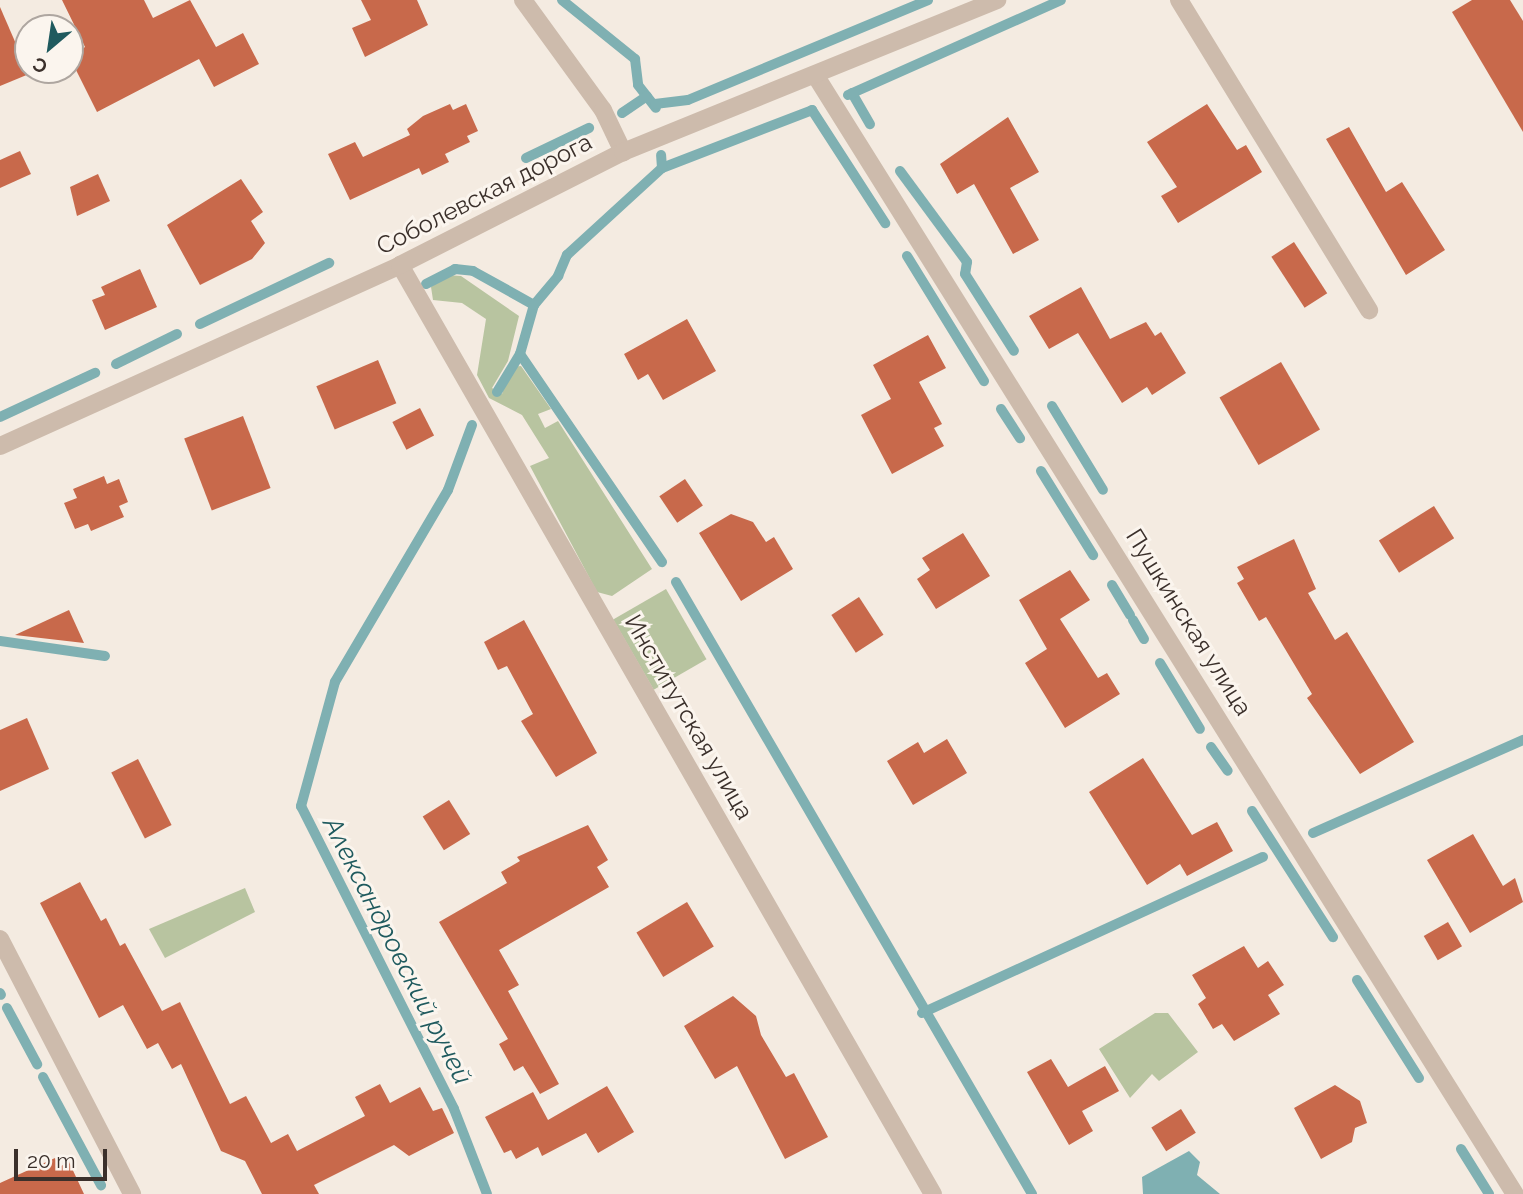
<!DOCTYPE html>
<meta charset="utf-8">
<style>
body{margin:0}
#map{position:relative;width:1523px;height:1194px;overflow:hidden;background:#f4ebe1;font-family:Raleway,sans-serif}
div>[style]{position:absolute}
.green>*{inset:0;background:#b8c4a0;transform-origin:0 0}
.water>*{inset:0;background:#7fb0b2}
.stream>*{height:10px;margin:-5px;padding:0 5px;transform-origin:5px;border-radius:5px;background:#7fb0b2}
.building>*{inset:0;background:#c8694b;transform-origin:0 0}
.minor>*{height:18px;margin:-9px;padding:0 9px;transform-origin:9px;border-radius:9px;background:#cdbbac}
span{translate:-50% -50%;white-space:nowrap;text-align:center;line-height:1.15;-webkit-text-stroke:6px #fbf5ee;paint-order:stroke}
.street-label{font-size:24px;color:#3b302b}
.water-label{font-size:26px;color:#1f5a5e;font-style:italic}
.north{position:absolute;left:14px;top:14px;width:70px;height:70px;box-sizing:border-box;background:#fbf5ee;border:2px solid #aea6a0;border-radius:50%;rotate:209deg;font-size:19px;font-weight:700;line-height:28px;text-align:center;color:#3b302b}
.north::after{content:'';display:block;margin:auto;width:24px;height:32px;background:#1f5a5e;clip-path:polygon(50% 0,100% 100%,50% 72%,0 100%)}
.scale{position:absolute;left:14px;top:1149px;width:93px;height:32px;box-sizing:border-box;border:4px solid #3b302b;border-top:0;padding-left:9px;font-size:21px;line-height:24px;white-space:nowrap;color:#3b302b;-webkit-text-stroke:5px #fbf5ee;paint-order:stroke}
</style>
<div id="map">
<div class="green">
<div style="clip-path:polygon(447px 275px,461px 276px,519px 316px,508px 361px,492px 388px,502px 394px,510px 367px,521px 366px,551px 409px,538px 414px,545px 428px,558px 421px,652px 569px,612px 596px,597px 592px,530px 466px,549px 458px,522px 415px,489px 398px,477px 375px,486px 319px,462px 303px,433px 300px,431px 287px)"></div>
<div style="left:666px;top:589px;width:81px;height:61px;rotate:60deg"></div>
<div style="clip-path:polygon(245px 888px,255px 912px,165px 958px,149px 929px)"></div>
<div style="clip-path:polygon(1155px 1013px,1168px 1013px,1198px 1052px,1159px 1081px,1152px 1074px,1130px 1098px,1099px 1049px)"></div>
</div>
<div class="water">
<div style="clip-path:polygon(1189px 1151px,1200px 1162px,1197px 1175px,1220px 1194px,1143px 1194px,1142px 1177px)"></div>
</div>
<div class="stream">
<div style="left:562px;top:0;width:94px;rotate:38.9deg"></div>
<div style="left:635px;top:59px;width:26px;rotate:83deg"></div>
<div style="left:638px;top:85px;width:29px;rotate:52deg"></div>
<div style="left:852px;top:93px;width:36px;rotate:60deg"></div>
<div style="left:848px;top:95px;width:233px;rotate:-24deg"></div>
<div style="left:655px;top:104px;width:33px;rotate:-7deg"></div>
<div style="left:688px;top:100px;width:260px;rotate:-22.6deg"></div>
<div style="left:622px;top:113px;width:30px;rotate:-34deg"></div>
<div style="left:526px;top:158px;width:70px;rotate:-25.5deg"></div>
<div style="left:662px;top:168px;width:161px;rotate:-21.1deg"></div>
<div style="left:812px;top:110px;width:135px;rotate:57.1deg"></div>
<div style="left:900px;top:171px;width:113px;rotate:53.6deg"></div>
<div style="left:967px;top:262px;width:12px;rotate:99deg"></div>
<div style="left:965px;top:274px;width:91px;rotate:57.5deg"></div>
<div style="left:907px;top:256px;width:147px;rotate:58.4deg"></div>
<div style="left:426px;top:284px;width:33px;rotate:-27deg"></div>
<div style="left:455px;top:269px;width:18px;rotate:6deg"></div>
<div style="left:473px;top:271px;width:70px;rotate:29.1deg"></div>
<div style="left:200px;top:324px;width:143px;rotate:-25.3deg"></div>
<div style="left:520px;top:354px;width:252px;rotate:55.7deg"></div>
<div style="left:116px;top:364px;width:68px;rotate:-26.2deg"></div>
<div style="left:497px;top:392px;width:44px;rotate:-58.8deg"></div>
<div style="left:520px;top:354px;width:51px;rotate:-74.1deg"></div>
<div style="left:534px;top:305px;width:38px;rotate:-50deg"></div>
<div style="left:558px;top:276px;width:23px;rotate:-67deg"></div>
<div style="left:567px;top:255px;width:129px;rotate:-42.5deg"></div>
<div style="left:662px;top:168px;width:13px;rotate:-94deg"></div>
<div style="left:1052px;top:406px;width:98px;rotate:58.7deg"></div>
<div style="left:1001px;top:409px;width:35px;rotate:57deg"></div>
<div style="left:0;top:417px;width:105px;rotate:-24.9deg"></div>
<div style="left:472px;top:425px;width:69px;rotate:110.3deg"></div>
<div style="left:448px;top:490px;width:223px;rotate:120.5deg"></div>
<div style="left:335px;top:682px;width:129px;rotate:105.3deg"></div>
<div style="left:301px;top:806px;width:339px;rotate:63.2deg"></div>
<div style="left:454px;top:1109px;width:91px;rotate:68.8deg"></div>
<div style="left:1041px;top:471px;width:99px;rotate:58.2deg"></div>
<div style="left:676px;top:582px;width:708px;rotate:59.81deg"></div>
<div style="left:1112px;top:585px;width:35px;rotate:59deg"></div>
<div style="left:1133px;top:620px;width:22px;rotate:60deg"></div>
<div style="left:0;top:641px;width:106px;rotate:8.1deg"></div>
<div style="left:1160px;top:663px;width:77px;rotate:58.8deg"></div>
<div style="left:1211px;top:747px;width:29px;rotate:55deg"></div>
<div style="left:1252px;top:811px;width:150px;rotate:57.3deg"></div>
<div style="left:1313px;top:833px;width:230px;rotate:-23.9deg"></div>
<div style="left:1357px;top:980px;width:116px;rotate:57.7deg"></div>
<div style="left:0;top:993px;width:2px;rotate:63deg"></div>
<div style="left:7px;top:1008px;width:64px;rotate:61.8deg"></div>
<div style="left:922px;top:1013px;width:375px;rotate:-24.6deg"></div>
<div style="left:43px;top:1077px;width:123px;rotate:61.8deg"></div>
<div style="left:1461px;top:1149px;width:53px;rotate:58.1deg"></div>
</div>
<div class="building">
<div style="clip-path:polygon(62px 0,144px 0,153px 18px,190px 0,216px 47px,243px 33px,259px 64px,214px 87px,199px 59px,97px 112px,70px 58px,85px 47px)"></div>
<div style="clip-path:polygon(361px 0,417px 0,428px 25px,365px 57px,352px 28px,371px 20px)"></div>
<div style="clip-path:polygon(1472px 0,1510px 0,1523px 21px,1523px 132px,1452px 12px)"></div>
<div style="clip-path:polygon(0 7px,29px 74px,0 86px)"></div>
<div style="clip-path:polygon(450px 104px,453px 110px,466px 104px,478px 131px,467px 136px,470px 142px,445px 154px,449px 162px,422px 175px,419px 168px,350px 200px,328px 154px,355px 142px,363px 157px,410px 135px,407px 129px,423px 116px)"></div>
<div style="clip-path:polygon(1207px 104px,1237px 150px,1246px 145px,1262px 172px,1178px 223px,1161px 196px,1177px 187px,1147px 142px)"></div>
<div style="clip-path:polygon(1008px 117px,1039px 172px,1010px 188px,1039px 240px,1013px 254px,974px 184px,957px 194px,940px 164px)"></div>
<div style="clip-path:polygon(1349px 127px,1386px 192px,1402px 182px,1445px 250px,1406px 275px,1326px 139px)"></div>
<div style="clip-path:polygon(20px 151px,31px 174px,0 188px,0 160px)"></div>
<div style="clip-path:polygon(98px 174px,110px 201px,77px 216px,70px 187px)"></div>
<div style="clip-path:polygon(241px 179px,263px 212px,251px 221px,265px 243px,252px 259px,200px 285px,167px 225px)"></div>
<div style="left:1294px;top:242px;width:61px;height:27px;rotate:57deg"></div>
<div style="clip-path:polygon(140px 269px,157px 307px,105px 330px,92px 300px,105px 295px,101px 287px)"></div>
<div style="clip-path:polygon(1081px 287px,1110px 339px,1146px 322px,1155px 336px,1161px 332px,1186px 373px,1152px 395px,1147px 387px,1122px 403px,1078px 333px,1049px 349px,1029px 316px)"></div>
<div style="clip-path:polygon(687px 319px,716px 371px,663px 400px,648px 374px,638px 380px,624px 354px)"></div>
<div style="clip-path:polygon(928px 335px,946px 368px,919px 382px,942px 424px,934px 428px,944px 446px,892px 474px,861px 415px,891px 399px,873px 365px)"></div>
<div style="left:378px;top:360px;width:47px;height:67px;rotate:67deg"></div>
<div style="left:1281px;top:362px;width:78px;height:71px;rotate:60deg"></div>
<div style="left:420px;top:408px;width:31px;height:31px;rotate:63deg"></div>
<div style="left:243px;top:416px;width:77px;height:63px;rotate:69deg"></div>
<div style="clip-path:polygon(104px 476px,107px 484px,119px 479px,128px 502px,119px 506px,124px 517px,91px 531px,88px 524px,75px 529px,64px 503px,77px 498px,73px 489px)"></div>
<div style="left:685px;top:479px;width:32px;height:31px;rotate:56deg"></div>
<div style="left:1434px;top:506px;width:38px;height:65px;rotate:58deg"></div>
<div style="clip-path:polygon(731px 514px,753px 522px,766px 542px,774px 537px,793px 569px,741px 601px,699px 533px)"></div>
<div style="clip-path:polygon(963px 533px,990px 576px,936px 609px,917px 579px,930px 570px,922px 558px)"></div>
<div style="clip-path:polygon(1294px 539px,1316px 589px,1308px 593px,1335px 640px,1347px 632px,1414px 742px,1360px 774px,1307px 698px,1312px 694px,1266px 617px,1259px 621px,1237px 583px,1244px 579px,1237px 567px)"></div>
<div style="clip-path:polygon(1070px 570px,1090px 600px,1060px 619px,1098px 678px,1107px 673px,1120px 694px,1065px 728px,1025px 663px,1047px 649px,1019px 600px)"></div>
<div style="left:859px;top:597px;width:45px;height:33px;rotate:57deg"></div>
<div style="clip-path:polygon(69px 610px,84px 643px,15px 635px)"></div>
<div style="clip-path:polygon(524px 620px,597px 753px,556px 777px,521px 721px,533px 714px,507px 666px,498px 670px,484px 642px)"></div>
<div style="clip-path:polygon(27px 718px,49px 769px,0 791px,0 730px)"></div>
<div style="clip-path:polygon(947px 739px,967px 773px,913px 805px,887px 761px,918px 742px,924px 753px)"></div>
<div style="clip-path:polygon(1143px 758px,1192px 835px,1217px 822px,1233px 851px,1187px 876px,1180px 864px,1147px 885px,1089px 792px)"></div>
<div style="left:138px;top:759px;width:74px;height:30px;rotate:63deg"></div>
<div style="left:449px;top:800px;width:40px;height:31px;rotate:58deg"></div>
<div style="clip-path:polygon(588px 825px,608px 860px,597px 867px,609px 887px,499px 950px,519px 985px,508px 991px,559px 1084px,540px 1094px,523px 1066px,514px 1071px,499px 1044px,508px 1039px,439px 922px,507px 883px,501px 872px,520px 861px,517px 857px)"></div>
<div style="clip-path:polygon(1473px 834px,1503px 886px,1515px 878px,1523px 902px,1470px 933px,1427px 860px)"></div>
<div style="clip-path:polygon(80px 882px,101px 921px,106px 918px,120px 946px,125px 943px,162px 1011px,180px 1002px,230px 1104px,246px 1096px,271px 1143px,288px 1134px,297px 1151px,365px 1116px,355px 1097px,380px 1084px,390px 1103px,420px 1087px,433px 1111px,442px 1108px,454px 1133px,409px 1156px,394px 1145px,314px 1185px,319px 1194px,262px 1194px,245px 1161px,221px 1151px,181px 1064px,172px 1069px,158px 1043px,147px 1049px,123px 1005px,99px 1018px,40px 903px)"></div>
<div style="left:687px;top:902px;width:52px;height:59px;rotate:59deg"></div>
<div style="left:1448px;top:922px;width:28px;height:28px;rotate:60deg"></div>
<div style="clip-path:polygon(1244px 946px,1258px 968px,1268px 961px,1284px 985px,1268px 995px,1280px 1014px,1234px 1041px,1222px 1024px,1213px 1029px,1198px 1004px,1206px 998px,1192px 975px)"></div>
<div style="clip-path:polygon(733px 996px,756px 1016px,761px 1035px,786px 1077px,794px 1073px,828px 1137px,785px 1159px,737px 1066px,715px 1079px,684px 1026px)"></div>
<div style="clip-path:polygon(1051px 1059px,1068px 1087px,1105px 1066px,1119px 1091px,1082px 1111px,1093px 1131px,1069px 1145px,1027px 1072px)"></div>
<div style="clip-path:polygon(1335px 1085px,1360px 1101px,1367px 1123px,1355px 1128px,1352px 1142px,1321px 1159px,1294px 1108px)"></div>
<div style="clip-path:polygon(607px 1086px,634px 1132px,598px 1153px,586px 1133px,542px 1156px,538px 1147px,516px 1159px,511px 1150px,504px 1153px,485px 1117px,533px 1092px,548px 1120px)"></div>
<div style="left:1181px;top:1109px;width:28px;height:35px;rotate:58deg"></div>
<div style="clip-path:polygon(55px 1158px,59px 1167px,69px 1162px,84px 1194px,0 1194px,0 1183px)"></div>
</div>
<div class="minor">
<div style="left:523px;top:0;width:136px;rotate:54deg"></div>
<div style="left:603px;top:110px;width:47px;rotate:64.5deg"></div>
<div style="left:1179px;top:0;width:364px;rotate:58.5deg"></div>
<div style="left:817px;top:78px;width:1316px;rotate:57.98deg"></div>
<div style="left:400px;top:265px;width:1071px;rotate:60.16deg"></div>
<div style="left:0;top:446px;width:439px;rotate:-24.3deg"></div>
<div style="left:400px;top:265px;width:250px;rotate:-26.9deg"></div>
<div style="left:623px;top:152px;width:404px;rotate:-22.1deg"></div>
<div style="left:0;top:939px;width:287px;rotate:62.6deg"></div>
</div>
<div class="street-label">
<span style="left:484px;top:194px;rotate:-27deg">Соболевская дорога</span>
<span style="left:1189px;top:622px;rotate:58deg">Пушкинская улица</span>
<span style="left:689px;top:717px;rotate:60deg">Институтская улица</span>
</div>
<div class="water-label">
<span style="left:397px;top:951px;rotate:63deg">Александровский ручей</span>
</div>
<div class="north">С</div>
<div class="scale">20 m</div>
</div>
